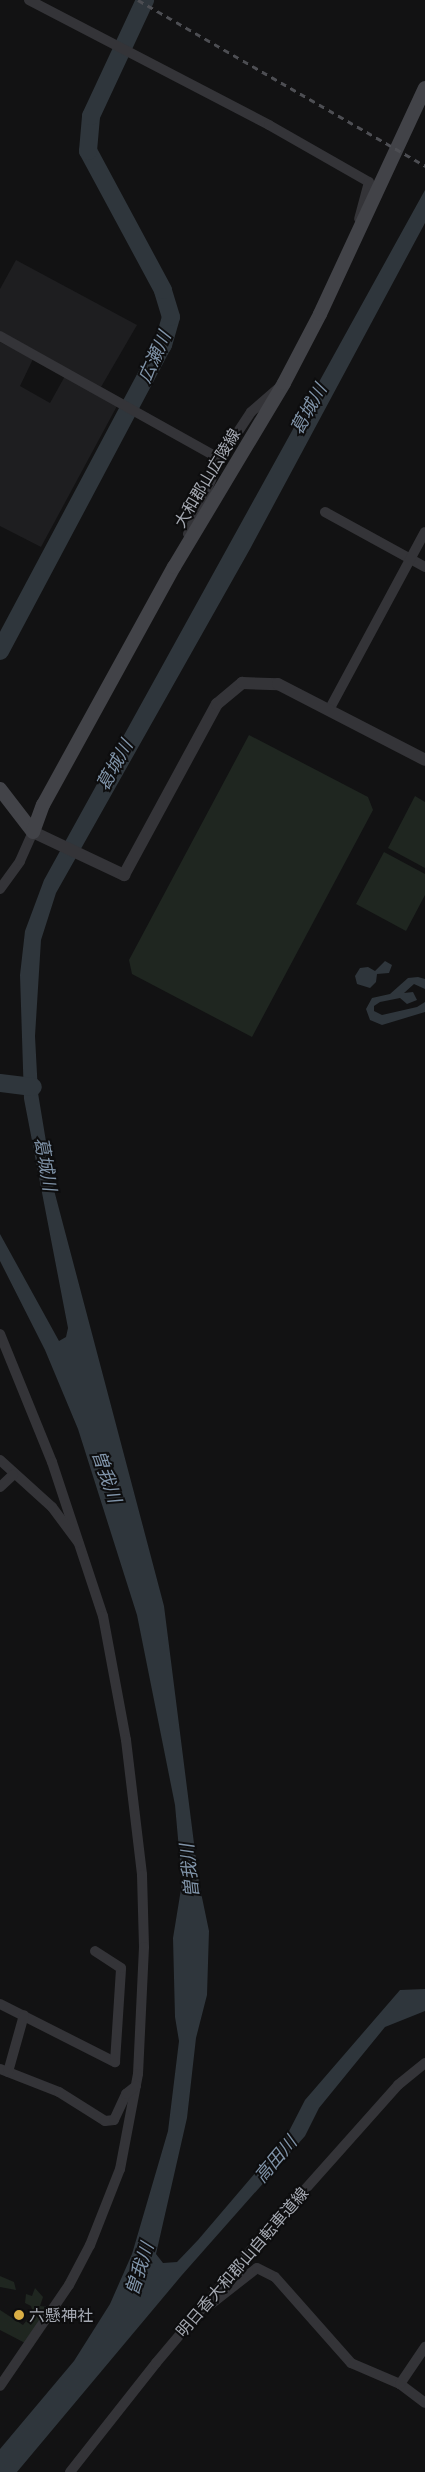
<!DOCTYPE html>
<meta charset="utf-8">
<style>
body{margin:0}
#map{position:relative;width:425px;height:2472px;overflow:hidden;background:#121213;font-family:"Exo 2","Noto Sans JP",sans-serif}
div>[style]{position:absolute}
.built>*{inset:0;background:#1e1e20}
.green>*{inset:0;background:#1f2620}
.water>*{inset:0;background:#2f363c}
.river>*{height:18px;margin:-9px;padding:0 9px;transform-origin:9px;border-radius:9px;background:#2f363c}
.minor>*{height:10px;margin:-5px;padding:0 5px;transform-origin:5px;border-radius:5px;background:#343438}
.tertiary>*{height:12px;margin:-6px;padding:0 6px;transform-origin:6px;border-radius:6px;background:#343438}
.secondary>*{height:14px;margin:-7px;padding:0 7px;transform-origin:7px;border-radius:7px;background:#424348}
.rail>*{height:3px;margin-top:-1.5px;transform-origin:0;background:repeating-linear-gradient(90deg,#4d4e53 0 6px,transparent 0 11px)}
.dots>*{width:14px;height:14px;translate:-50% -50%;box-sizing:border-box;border:2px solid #0d0d0e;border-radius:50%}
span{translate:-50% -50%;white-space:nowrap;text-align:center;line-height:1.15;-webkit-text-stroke:4px #0d0d0e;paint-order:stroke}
.street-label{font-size:16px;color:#a5a9b2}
.poi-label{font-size:16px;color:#a5a9b2}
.left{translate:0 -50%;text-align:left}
.water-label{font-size:18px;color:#8094a9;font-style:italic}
</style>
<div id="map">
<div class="built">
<div style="clip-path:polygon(16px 260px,137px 325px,101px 387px,0 331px,0 289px)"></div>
<div style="clip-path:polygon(0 342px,33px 359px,20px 386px,50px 403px,65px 376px,117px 406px,41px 547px,0 526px)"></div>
</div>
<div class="green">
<div style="clip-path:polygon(249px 735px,368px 797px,373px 810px,252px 1037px,132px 974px,129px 960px)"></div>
<div style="clip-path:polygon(415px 796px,425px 802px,425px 868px,388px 848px)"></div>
<div style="clip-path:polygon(384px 852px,425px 874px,425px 895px,406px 931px,356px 904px)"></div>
<div style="clip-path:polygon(0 2276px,14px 2282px,16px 2290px,0 2287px)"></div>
<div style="clip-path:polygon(35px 2288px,43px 2297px,40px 2306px,48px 2307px,25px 2343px,0 2330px,0 2310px,23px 2325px,27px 2320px,32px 2322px,34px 2315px,31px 2306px,25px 2303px,26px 2294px,32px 2296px)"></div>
</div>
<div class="water">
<div style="clip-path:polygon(425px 190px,425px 223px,250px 549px,56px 893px,41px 940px,35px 1036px,38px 1093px,54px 1190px,164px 1606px,199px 1883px,209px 1931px,207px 1995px,196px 2038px,187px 2118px,156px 2254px,163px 2263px,177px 2262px,198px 2240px,286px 2137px,305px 2100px,400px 1990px,425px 1989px,425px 2011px,385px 2027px,319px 2108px,305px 2136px,182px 2275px,17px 2472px,0 2472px,0 2449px,74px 2361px,110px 2304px,132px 2254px,168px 2131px,179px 2041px,175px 2017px,173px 1938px,182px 1883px,175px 1805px,137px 1615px,78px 1429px,45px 1350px,0 1261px,0 1234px,59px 1341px,66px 1337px,68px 1328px,24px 1099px,20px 975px,25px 931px,44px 880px)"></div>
<div style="clip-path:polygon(385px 961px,392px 965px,389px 973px,377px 974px,376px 982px,370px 988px,357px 984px,355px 976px,360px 968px,368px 967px,375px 971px)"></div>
<div style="clip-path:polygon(418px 977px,425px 979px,425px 989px,414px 984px,404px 993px,413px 992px,417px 1000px,407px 1004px,400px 998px,380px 1002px,374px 1006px,374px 1011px,382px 1015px,417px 1007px,425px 1002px,425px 1012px,382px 1025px,370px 1020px,366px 1009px,372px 998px,390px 994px,408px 978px)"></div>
</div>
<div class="river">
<div style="left:0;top:651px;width:347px;rotate:-62deg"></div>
<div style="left:163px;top:345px;width:29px;rotate:-74deg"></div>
<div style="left:171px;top:317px;width:28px;rotate:-107deg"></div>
<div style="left:163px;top:290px;width:158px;rotate:-118.3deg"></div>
<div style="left:88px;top:151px;width:35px;rotate:-85deg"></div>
<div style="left:91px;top:116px;width:128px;rotate:-65deg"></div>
<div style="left:0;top:1083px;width:33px;rotate:7deg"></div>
</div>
<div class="minor">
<div style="left:29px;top:0;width:271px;rotate:27.5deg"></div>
<div style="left:269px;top:125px;width:115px;rotate:29.7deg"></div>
<div style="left:369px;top:182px;width:38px;rotate:105deg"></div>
<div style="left:0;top:336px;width:252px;rotate:29.2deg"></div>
<div style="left:325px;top:512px;width:114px;rotate:28.8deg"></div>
<div style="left:188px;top:534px;width:82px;rotate:-66.9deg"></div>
<div style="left:220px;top:459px;width:56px;rotate:-56.6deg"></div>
<div style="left:251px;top:412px;width:35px;rotate:-41deg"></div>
<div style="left:329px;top:710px;width:202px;rotate:-61.7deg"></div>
<div style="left:0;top:889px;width:34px;rotate:-54deg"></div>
<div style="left:20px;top:861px;width:32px;rotate:-66deg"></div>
<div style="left:0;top:1334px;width:138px;rotate:67.9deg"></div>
<div style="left:52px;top:1462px;width:162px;rotate:71.7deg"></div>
<div style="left:103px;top:1616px;width:126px;rotate:79.5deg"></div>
<div style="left:126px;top:1740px;width:136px;rotate:83.2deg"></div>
<div style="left:142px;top:1875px;width:72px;rotate:88.4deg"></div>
<div style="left:144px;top:1947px;width:127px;rotate:92.7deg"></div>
<div style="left:138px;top:2074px;width:97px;rotate:100.7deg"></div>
<div style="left:120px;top:2169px;width:82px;rotate:111.5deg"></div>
<div style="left:90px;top:2245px;width:45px;rotate:117.7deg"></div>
<div style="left:69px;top:2285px;width:122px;rotate:124.3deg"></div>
<div style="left:0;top:1460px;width:70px;rotate:42.1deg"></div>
<div style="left:52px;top:1507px;width:44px;rotate:53.4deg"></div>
<div style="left:0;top:1487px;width:18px;rotate:-43deg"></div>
<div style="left:0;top:2004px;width:129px;rotate:26.8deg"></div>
<div style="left:115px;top:2062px;width:94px;rotate:-86.3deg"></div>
<div style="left:121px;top:1968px;width:31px;rotate:-147deg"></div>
<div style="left:0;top:2069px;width:63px;rotate:21.3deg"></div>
<div style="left:59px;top:2092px;width:54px;rotate:32.2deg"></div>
<div style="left:105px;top:2121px;width:9px;rotate:-6deg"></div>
<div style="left:114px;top:2120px;width:29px;rotate:-65deg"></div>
<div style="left:126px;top:2094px;width:13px;rotate:-39deg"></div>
<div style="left:8px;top:2072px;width:59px;rotate:-74.3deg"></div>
<div style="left:211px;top:2304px;width:58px;rotate:-38deg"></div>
<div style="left:257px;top:2268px;width:20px;rotate:27deg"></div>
<div style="left:275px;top:2277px;width:115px;rotate:48.5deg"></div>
<div style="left:351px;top:2363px;width:53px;rotate:23.2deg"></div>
<div style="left:400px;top:2384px;width:31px;rotate:37deg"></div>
<div style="left:400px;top:2384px;width:45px;rotate:-56deg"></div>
<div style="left:70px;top:2472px;width:139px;rotate:-51.7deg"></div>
<div style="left:156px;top:2363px;width:149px;rotate:-49.9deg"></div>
<div style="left:252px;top:2249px;width:220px;rotate:-48.3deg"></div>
<div style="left:398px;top:2085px;width:35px;rotate:-39deg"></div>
</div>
<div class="tertiary">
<div style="left:33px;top:832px;width:101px;rotate:25.3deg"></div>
<div style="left:124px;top:875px;width:195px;rotate:-61.5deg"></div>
<div style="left:217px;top:704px;width:33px;rotate:-40deg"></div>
<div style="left:242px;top:683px;width:36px;rotate:2deg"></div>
<div style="left:278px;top:684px;width:165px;rotate:27.3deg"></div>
</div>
<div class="secondary">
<div style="left:0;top:789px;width:54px;rotate:52.5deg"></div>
<div style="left:33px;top:832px;width:29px;rotate:-70deg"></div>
<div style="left:43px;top:805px;width:272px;rotate:-61.2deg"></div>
<div style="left:174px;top:567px;width:214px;rotate:-59.1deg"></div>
<div style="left:284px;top:383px;width:78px;rotate:-62.4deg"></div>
<div style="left:320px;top:314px;width:249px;rotate:-65.1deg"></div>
</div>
<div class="rail">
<div style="left:138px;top:0;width:332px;rotate:30deg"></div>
</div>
<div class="dots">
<div style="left:19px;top:2315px;background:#d9ae45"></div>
</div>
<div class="street-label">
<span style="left:207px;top:478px;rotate:-59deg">大和郡山広陵線</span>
<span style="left:242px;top:2262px;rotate:-49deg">明日香大和郡山自転車道線</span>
</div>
<div class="poi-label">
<span class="left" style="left:29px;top:2315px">六懸神社</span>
</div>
<div class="water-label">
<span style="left:154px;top:357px;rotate:-66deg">広瀬川</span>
<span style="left:308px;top:409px;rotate:-61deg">葛城川</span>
<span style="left:114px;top:765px;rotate:-61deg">葛城川</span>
<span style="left:46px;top:1164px;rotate:80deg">葛城川</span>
<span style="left:107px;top:1476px;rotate:71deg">曽我川</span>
<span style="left:189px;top:1871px;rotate:-96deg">曽我川</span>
<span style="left:275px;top:2159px;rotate:-50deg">高田川</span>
<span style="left:139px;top:2269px;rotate:-72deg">曽我川</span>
</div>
</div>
